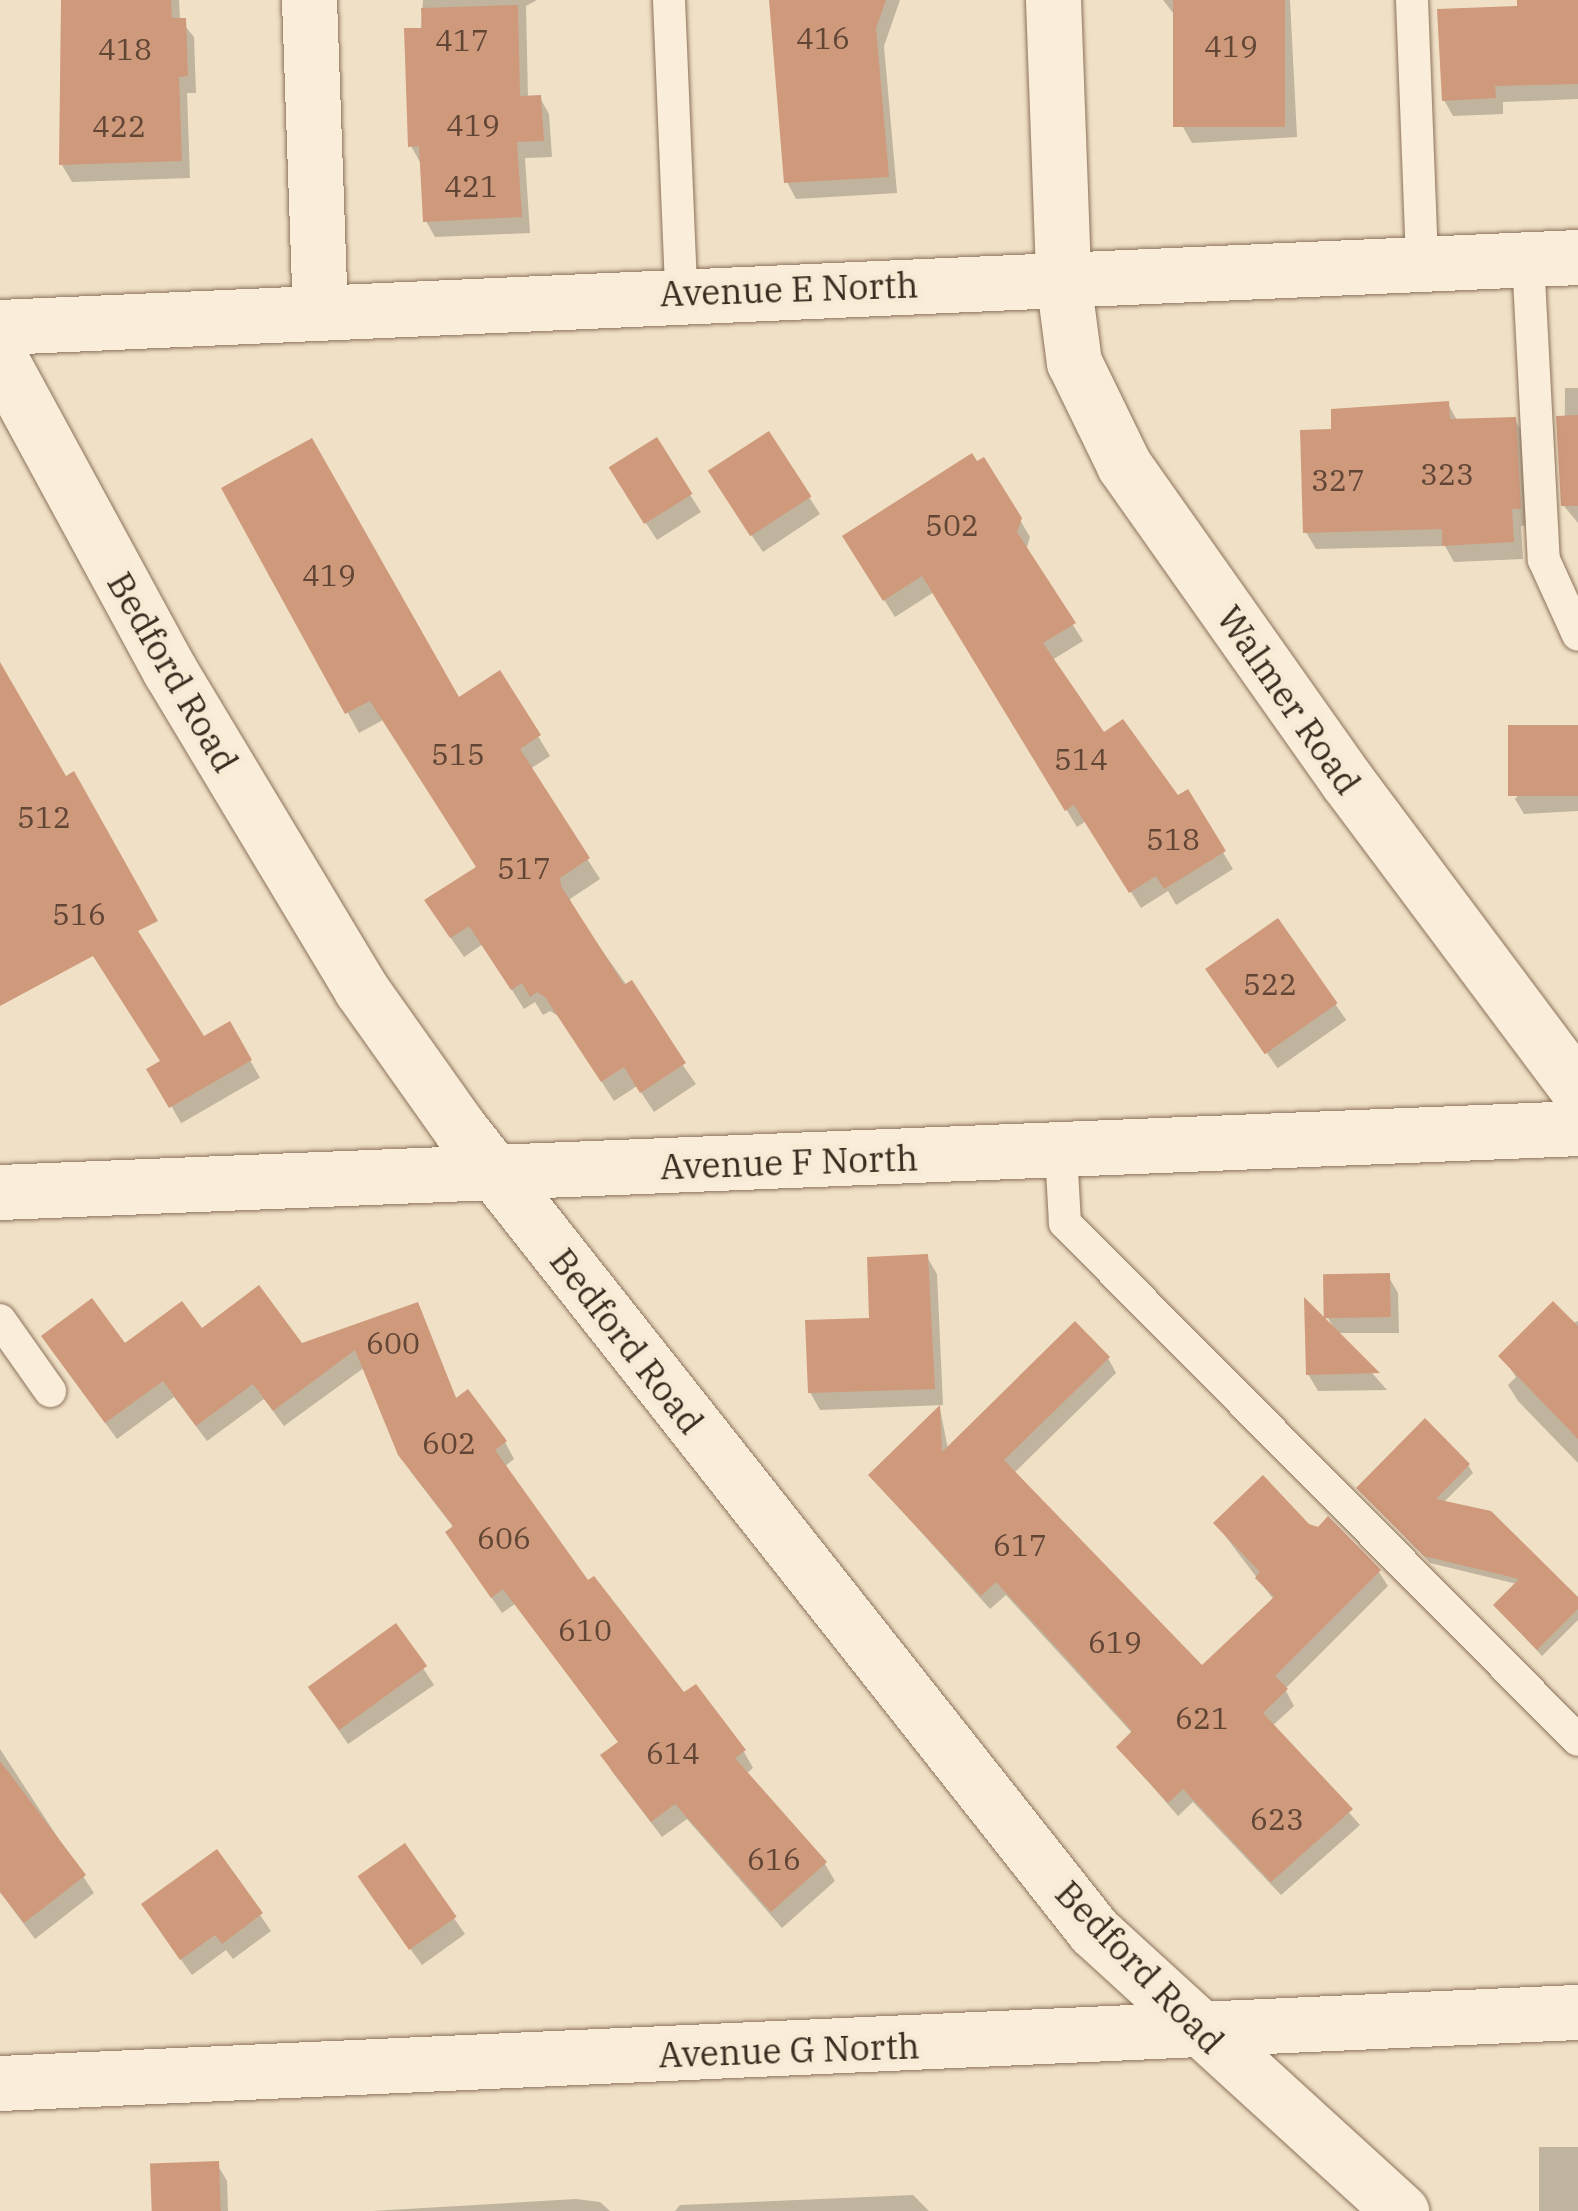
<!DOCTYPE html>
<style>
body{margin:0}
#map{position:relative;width:1578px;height:2211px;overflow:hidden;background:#f0e1c6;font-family:"IBM Plex Serif",serif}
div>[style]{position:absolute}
.shadow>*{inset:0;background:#0003;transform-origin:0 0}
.building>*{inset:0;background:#cf997c;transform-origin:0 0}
.roads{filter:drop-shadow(0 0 2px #8c725b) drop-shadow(0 0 2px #8c725b)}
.service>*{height:32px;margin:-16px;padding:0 16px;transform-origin:16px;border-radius:16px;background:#faeeda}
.minor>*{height:55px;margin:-27.5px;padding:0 27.5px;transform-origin:27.5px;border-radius:27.5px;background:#faeeda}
span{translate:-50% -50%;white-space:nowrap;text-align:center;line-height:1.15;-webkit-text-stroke:9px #f7ebd6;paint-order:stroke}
.number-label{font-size:30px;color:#614636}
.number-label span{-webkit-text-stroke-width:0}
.street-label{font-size:35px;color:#3c2b1f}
</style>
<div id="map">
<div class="shadow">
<div style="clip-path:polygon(64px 0,179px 0,180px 20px,194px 37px,196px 93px,187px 93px,190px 178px,72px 182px,62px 165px)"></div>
<div style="clip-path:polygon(423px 0,537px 0,526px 6px,528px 98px,540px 98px,549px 114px,552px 157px,525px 158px,530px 233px,435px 237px,426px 221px,420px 162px,411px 146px)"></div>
<div style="clip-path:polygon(771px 0,900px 0,884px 46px,897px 193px,796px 199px,787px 182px)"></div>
<div style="clip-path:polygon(1290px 0,1297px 137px,1192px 143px,1183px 127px,1177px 18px,1163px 0)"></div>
<div style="clip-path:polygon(1519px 0,1578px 0,1578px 99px,1503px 102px,1503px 114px,1453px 116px,1444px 100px,1519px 9px)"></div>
<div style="clip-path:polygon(1565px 388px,1578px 388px,1578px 523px,1564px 506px)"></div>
<div style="clip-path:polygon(1448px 404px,1458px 422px,1515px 420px,1525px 437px,1530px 525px,1521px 526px,1523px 559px,1454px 562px,1445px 546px,1316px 549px,1306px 532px,1334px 432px)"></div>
<div style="clip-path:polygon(768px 434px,820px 514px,763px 552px,721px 490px)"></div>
<div style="clip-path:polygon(656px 441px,701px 512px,657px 540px,622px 486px)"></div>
<div style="clip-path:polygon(225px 489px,458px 700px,500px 674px,550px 756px,530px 769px,600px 879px,570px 899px,571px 906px,696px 1084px,654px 1112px,637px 1086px,614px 1101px,560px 1017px,550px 1011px,543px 1015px,535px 1002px,524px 1009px,483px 944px,464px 957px,439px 921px,478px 868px,383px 720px,359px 733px)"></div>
<div style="clip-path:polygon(1020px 520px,1030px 537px,1026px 550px,1083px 641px,1052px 660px,1103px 735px,1178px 798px,1187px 793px,1233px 869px,1176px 905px,1168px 891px,1141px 908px,1086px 821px,1077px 827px,934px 592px,895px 617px,855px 554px)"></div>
<div style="clip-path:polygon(1578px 727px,1578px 811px,1524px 814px,1515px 799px)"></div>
<div style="left:1277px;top:921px;width:121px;height:84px;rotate:55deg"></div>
<div style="left:229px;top:1024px;width:62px;height:91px;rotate:60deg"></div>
<div style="clip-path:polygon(927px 1257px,937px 1274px,943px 1405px,820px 1410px,810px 1392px)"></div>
<div style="clip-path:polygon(1388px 1276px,1398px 1293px,1399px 1333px,1337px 1333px,1387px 1390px,1318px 1391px,1308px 1374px,1333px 1327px,1327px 1316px)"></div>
<div style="clip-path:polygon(417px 1305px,457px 1400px,505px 1442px,514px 1459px,504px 1467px,587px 1584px,684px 1696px,744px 1752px,753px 1768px,746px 1774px,825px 1864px,835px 1881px,782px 1928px,687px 1819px,662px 1837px,613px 1773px,603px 1756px,620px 1744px,515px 1604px,502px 1613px,458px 1549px,454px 1528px,411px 1472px,365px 1367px,284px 1426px,264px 1399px,207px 1441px,174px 1397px,117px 1439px,54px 1353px,202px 1331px,301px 1346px)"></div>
<div style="clip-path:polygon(1578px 1321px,1578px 1463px,1518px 1401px,1508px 1385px,1516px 1377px,1502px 1356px)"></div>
<div style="clip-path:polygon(1108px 1358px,1116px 1373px,1014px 1473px,1202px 1668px,1274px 1600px,1216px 1524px,1308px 1526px,1379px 1572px,1388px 1586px,1285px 1689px,1294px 1706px,1272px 1726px,1360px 1825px,1281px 1895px,1193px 1802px,1178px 1816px,1119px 1748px,1133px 1734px,1006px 1595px,990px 1609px,871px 1476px,940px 1409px,948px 1449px)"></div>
<div style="clip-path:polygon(1468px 1465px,1473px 1473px,1443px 1503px,1578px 1601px,1578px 1620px,1542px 1656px,1496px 1606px,1517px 1584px,1430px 1563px,1359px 1488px)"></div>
<div style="clip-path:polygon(396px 1627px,434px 1685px,348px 1744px,319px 1702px)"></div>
<div style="clip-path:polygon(0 1749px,94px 1893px,35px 1939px,0 1892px)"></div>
<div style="clip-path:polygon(404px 1847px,465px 1934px,422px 1965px,371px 1894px)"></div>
<div style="clip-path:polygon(217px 1852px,271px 1931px,233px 1959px,226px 1950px,192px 1975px,154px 1922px)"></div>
<div style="left:1578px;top:2147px;width:64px;height:39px;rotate:90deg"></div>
<div style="clip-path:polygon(217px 2164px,227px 2181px,228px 2211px,154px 2211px)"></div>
<div style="clip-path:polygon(913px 2195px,929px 2211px,675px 2211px,680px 2205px)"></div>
<div style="clip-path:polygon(576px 2199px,600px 2202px,610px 2211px,372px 2211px)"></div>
</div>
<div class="building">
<div style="clip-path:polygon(61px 0,171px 0,172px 18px,186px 18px,188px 76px,179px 77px,182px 161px,59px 165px)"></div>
<div style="clip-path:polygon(769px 0,886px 0,876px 28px,889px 177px,784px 183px)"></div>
<div style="left:1173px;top:0;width:112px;height:127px"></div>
<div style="clip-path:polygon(1517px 0,1578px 0,1578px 84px,1495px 86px,1496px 98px,1442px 101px,1437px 9px,1517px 6px)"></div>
<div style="clip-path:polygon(518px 5px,520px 96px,541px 95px,544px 141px,517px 142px,522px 217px,423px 222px,419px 146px,408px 147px,404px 28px,422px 28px,421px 8px)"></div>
<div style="clip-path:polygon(1449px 401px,1450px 419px,1516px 417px,1521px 509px,1512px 509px,1514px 542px,1442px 546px,1442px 529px,1303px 533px,1300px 430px,1331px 429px,1331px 409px)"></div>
<div style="clip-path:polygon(1578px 415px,1578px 506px,1561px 506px,1556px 416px)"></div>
<div style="left:769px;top:431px;width:78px;height:73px;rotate:57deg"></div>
<div style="left:657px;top:437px;width:67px;height:57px;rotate:58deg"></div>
<div style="clip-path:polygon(312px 438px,459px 697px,500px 670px,541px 735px,520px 749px,590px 858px,560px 878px,561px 886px,624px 985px,632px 980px,686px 1063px,640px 1093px,624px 1067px,601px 1082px,545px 997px,537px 992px,530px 997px,522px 983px,511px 990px,469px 926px,450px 938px,424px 900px,476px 867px,370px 701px,345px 714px,221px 488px)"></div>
<div style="clip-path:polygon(972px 453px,977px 461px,984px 457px,1022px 518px,1017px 532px,1076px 623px,1043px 643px,1104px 732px,1123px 719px,1178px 795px,1188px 789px,1226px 851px,1164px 889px,1156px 876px,1129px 893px,1074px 805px,1065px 811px,922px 576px,883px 601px,842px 536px)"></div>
<div style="clip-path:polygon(0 662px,66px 776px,74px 771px,158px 921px,138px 931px,204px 1036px,230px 1021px,252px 1060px,169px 1108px,146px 1069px,160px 1061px,93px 956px,0 1006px)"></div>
<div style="left:1578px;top:725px;width:71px;height:70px;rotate:90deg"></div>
<div style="left:1278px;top:918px;width:104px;height:89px;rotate:55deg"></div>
<div style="clip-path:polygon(928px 1254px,935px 1389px,808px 1393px,805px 1320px,869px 1318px,867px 1257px)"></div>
<div style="left:1390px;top:1273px;width:44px;height:67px;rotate:89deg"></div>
<div style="clip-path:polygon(259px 1285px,302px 1343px,418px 1302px,456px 1398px,468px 1389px,507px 1441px,495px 1450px,588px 1580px,594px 1576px,684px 1692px,696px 1684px,746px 1750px,735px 1758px,827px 1862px,771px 1912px,675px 1804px,651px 1822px,600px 1755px,618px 1742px,503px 1589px,491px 1598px,445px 1532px,453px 1526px,398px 1455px,355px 1350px,273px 1411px,253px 1384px,196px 1426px,163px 1381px,105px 1423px,41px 1336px,92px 1298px,125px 1343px,182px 1301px,202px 1328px)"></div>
<div style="clip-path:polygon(1304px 1297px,1380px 1373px,1306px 1375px)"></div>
<div style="clip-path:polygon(1553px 1301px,1578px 1326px,1578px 1439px,1498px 1356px)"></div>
<div style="clip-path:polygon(1075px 1321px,1110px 1357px,1004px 1460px,1202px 1665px,1274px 1597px,1255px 1578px,1260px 1572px,1213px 1523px,1263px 1475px,1309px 1524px,1318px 1527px,1328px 1516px,1381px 1570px,1275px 1676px,1288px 1689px,1263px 1713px,1353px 1809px,1271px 1882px,1183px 1789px,1168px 1803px,1116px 1747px,1132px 1731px,1058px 1649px,996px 1582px,981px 1596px,868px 1475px,940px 1405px,942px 1452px)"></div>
<div style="clip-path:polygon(1425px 1418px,1470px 1464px,1436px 1499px,1491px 1511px,1578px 1597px,1578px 1609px,1537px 1650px,1493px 1605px,1519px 1579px,1424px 1556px,1356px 1488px)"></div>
<div style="left:396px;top:1623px;width:53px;height:109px;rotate:54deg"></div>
<div style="clip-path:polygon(0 1761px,86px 1875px,24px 1923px,0 1892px)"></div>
<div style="left:405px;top:1843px;width:90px;height:58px;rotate:55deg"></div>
<div style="clip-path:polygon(217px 1849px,263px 1913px,222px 1944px,215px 1935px,180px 1960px,141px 1904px)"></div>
<div style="left:219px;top:2161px;width:50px;height:69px;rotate:88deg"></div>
</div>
<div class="roads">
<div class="service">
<div style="left:669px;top:0;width:292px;rotate:87.6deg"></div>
<div style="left:1412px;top:0;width:263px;rotate:87.8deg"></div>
<div style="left:1528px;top:259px;width:301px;rotate:87deg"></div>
<div style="left:1544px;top:560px;width:82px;rotate:65.6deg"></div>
<div style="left:1061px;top:1152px;width:71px;rotate:86.8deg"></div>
<div style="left:1065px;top:1223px;width:728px;rotate:45.22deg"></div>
<div style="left:0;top:1320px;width:87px;rotate:54.8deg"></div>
</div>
<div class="minor">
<div style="left:309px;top:0;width:313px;rotate:88deg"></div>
<div style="left:1053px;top:0;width:279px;rotate:87.9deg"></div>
<div style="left:1063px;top:279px;width:84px;rotate:82.5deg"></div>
<div style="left:1074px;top:362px;width:114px;rotate:64.1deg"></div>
<div style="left:1124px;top:465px;width:387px;rotate:54.8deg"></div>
<div style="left:1347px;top:781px;width:386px;rotate:53.2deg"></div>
<div style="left:0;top:327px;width:1580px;rotate:-2.54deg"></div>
<div style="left:0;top:358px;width:356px;rotate:61.5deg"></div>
<div style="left:170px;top:671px;width:371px;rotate:59deg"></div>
<div style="left:361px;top:989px;width:173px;rotate:54.7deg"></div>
<div style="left:461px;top:1130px;width:1021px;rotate:51.68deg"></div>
<div style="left:1094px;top:1931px;width:416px;rotate:42.4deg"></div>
<div style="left:0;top:1192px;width:1579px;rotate:-2.32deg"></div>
<div style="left:0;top:2083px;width:1580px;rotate:-2.58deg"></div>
</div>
</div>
<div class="number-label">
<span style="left:823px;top:38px">416</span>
<span style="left:462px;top:40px">417</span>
<span style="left:1231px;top:46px">419</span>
<span style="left:125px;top:49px">418</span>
<span style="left:473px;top:125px">419</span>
<span style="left:119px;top:126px">422</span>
<span style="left:471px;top:186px">421</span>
<span style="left:1447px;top:474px">323</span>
<span style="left:1338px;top:480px">327</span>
<span style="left:952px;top:525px">502</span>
<span style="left:329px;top:575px">419</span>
<span style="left:458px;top:754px">515</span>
<span style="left:1081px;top:759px">514</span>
<span style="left:44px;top:817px">512</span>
<span style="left:1173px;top:839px">518</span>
<span style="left:524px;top:868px">517</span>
<span style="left:79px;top:914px">516</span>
<span style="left:1270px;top:984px">522</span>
<span style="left:393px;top:1343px">600</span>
<span style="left:449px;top:1443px">602</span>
<span style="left:504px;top:1538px">606</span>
<span style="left:1020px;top:1545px">617</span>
<span style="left:585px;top:1630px">610</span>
<span style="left:1115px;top:1642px">619</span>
<span style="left:1202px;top:1718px">621</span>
<span style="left:673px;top:1753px">614</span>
<span style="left:1277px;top:1819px">623</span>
<span style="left:774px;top:1859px">616</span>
</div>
<div class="street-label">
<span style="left:789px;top:289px;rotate:-2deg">Avenue E North</span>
<span style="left:173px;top:672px;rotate:60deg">Bedford Road</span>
<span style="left:1289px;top:700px;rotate:55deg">Walmer Road</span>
<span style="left:789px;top:1162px;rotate:-2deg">Avenue F North</span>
<span style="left:627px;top:1341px;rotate:52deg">Bedford Road</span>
<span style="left:1140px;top:1967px;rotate:46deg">Bedford Road</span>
<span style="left:789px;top:2050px;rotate:-2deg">Avenue G North</span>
</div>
</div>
